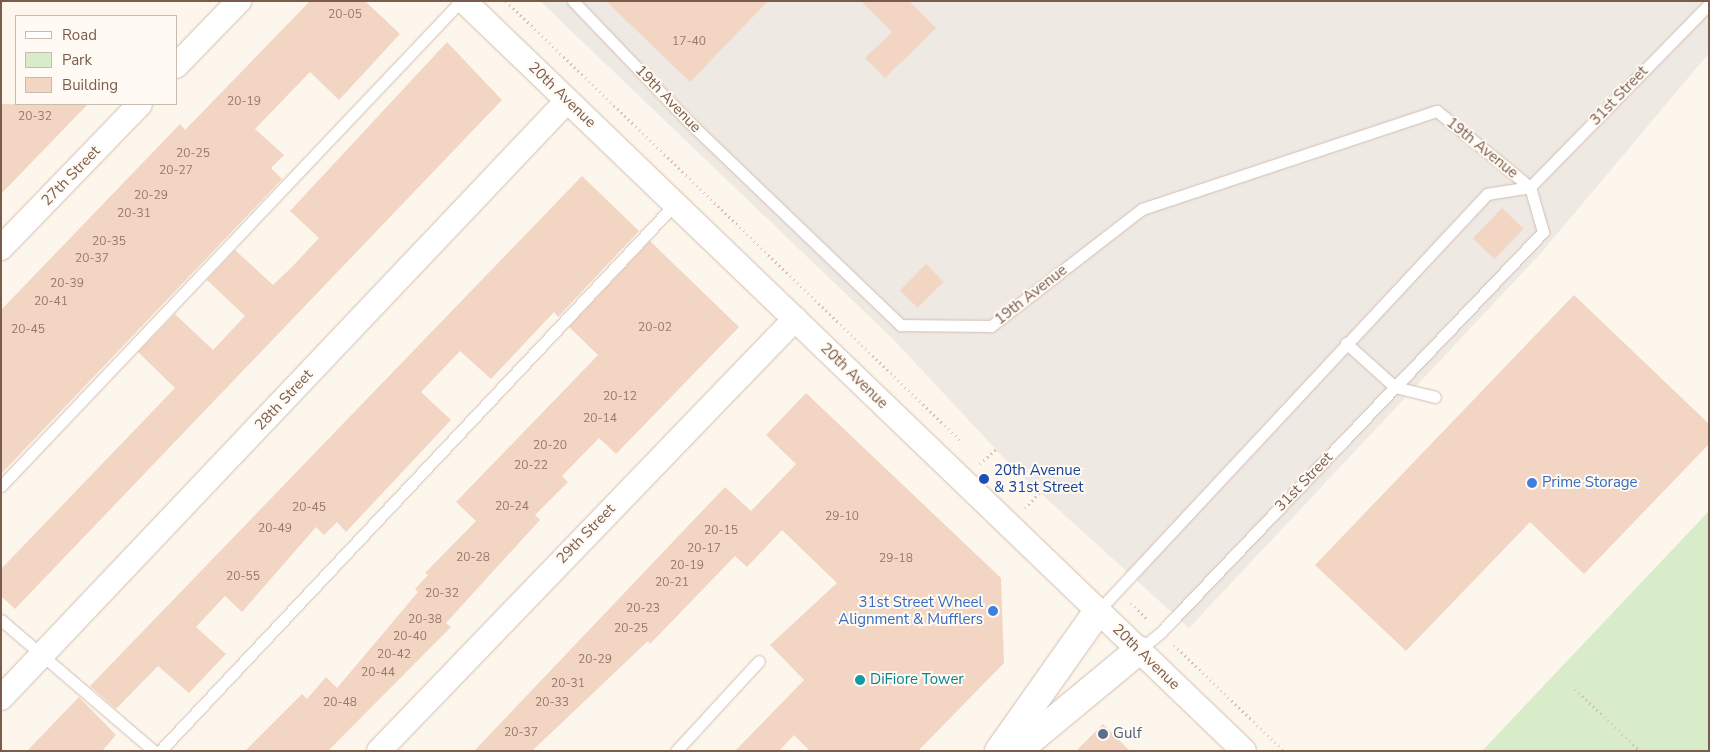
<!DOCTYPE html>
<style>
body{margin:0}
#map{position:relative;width:1710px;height:752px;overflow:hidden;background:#fdf6ec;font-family:"Nunito Sans",sans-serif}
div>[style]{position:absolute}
.industrial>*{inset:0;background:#efe9e4}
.green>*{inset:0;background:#d8ecc9}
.building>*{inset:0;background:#f3d5c3;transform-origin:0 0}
.path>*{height:3px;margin-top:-1.5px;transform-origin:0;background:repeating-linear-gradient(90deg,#d9b8a5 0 1px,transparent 0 5px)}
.roads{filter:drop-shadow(0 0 1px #d1beb0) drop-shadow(0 0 1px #d1beb0)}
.service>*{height:11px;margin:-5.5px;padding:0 5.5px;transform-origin:5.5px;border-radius:5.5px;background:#fff}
.minor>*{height:24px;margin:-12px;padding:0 12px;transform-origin:12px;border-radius:12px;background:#fff}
.tertiary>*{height:28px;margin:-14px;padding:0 14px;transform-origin:14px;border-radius:14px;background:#fff}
.dots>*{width:14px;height:14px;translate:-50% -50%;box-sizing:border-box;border:2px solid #fffaf3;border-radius:50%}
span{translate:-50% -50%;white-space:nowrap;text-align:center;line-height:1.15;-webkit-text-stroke:4px #fffaf3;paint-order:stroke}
.number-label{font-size:12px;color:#987a6a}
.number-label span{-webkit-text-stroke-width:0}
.street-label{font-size:15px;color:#7a5c4d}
.transit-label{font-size:15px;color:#164399}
.left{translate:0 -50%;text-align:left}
.shop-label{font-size:15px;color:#366cbe}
.right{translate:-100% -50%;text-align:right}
.culture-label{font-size:15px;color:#0d838f}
.service-label{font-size:15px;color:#4e5e75}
.frame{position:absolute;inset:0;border:2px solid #7a5c4d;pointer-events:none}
.legend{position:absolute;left:15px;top:15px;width:162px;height:90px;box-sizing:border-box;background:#fffaf3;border:1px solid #cabbb1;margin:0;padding:6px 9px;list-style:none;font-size:15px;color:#7a5c4d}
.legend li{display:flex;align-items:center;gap:10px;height:25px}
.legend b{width:25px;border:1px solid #cabbb1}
</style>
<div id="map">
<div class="industrial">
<div style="clip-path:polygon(540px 1px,1709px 1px,1709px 53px,1541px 253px,1189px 628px,1015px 470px,893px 339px)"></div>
</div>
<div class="green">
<div style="clip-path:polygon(1709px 511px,1709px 751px,1482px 751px)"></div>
</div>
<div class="building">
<div style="clip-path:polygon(310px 1px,365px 1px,400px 34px,339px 100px,310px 72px,255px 129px,284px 155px,271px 168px,282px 179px,1px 474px,1px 310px,180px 124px,185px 130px)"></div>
<div style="clip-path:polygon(606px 1px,768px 1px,690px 82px)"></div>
<div style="clip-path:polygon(861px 1px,909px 1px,936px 28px,885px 78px,865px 58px,892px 32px)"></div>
<div style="clip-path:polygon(447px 42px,502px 100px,15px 609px,1px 596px,1px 569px,175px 388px,138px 352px,175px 314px,213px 350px,245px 316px,207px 280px,235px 250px,273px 285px,292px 267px,319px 238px,290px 211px)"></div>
<div style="clip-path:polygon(1px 104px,88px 104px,1px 194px)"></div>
<div style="clip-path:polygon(582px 176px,639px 231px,558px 317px,554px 312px,491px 379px,460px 351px,421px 392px,451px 420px,346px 532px,337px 522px,324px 535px,316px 527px,242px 612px,225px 596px,196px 627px,226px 654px,189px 693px,158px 666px,116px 709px,90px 686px)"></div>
<div style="left:1502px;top:208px;width:30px;height:42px;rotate:44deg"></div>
<div style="clip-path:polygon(650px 241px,739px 327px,616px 454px,599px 438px,562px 476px,568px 482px,535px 515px,540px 520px,446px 623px,451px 627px,328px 751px,245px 751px,302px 694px,307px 699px,326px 677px,337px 688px,418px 592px,415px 589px,428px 575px,425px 573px,476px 521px,456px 502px,598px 355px,569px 327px)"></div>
<div style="left:926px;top:264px;width:25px;height:37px;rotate:45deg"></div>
<div style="clip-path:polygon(1574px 295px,1709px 424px,1709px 444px,1584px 574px,1530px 522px,1406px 651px,1315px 565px)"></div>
<div style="clip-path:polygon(806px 393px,1001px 578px,1004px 663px,918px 751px,810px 751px,794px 735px,779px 751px,735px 751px,804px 680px,770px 645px,837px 583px,782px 530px,747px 567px,735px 556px,650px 644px,648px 641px,532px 751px,474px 751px,725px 487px,751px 511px,796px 464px,766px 435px)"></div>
<div style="clip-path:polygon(79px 697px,116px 735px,102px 751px,27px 751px)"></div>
<div style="clip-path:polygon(1103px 724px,1130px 751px,1076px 751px)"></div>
</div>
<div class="path">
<div style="left:506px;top:1px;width:634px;rotate:44.04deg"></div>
<div style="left:980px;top:464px;width:22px;rotate:-43deg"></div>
<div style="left:1025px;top:508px;width:21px;rotate:-47deg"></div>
<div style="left:1131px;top:603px;width:24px;rotate:45deg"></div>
<div style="left:1174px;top:645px;width:153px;rotate:43.9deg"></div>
<div style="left:1575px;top:689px;width:90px;rotate:43.6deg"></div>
</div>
<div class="roads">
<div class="service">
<div style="left:573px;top:1px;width:169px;rotate:46.2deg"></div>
<div style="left:690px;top:123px;width:292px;rotate:43.8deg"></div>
<div style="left:901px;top:325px;width:90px;rotate:0.6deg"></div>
<div style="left:991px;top:326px;width:191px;rotate:-37.8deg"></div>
<div style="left:1142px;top:209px;width:311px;rotate:-18.4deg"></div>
<div style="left:1437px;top:111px;width:120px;rotate:39.3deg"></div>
<div style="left:1346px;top:343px;width:66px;rotate:41.9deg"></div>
<div style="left:1395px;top:387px;width:41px;rotate:14deg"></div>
<div style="left:1px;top:486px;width:668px;rotate:-46.52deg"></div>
<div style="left:1098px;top:611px;width:570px;rotate:-46.99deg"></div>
<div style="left:1487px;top:194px;width:44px;rotate:-9.2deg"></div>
<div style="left:1530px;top:187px;width:256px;rotate:-45.6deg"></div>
<div style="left:1px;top:620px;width:201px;rotate:40.6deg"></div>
<div style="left:1139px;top:650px;width:28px;rotate:-39deg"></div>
<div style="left:1161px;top:632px;width:553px;rotate:-46.32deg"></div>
<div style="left:1543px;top:232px;width:47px;rotate:-106.1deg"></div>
<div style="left:160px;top:751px;width:751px;rotate:-46.73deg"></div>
<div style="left:676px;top:751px;width:122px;rotate:-47.3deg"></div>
</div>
<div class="minor">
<div style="left:464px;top:1px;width:1082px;rotate:43.88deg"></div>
<div style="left:176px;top:66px;width:91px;rotate:-45.9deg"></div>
<div style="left:1px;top:248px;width:200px;rotate:-46deg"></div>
<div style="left:1px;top:698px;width:823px;rotate:-46.53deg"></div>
<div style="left:379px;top:751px;width:600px;rotate:-46.08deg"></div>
</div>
<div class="tertiary">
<div style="left:999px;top:751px;width:171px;rotate:-54.7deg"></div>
<div style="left:1017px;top:751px;width:158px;rotate:-39.6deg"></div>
</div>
</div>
<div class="dots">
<div style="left:984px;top:479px;background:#1a4fb4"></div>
<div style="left:1532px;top:483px;background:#3f7fe0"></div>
<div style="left:993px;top:611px;background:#3f7fe0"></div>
<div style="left:860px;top:680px;background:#0f9aa8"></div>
<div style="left:1103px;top:734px;background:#5c6f8a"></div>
</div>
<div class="number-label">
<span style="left:345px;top:15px">20-05</span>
<span style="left:689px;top:42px">17-40</span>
<span style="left:244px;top:102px">20-19</span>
<span style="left:35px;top:117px">20-32</span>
<span style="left:193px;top:154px">20-25</span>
<span style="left:176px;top:171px">20-27</span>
<span style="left:151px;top:196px">20-29</span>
<span style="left:134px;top:214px">20-31</span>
<span style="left:109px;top:242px">20-35</span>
<span style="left:92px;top:259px">20-37</span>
<span style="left:67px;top:284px">20-39</span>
<span style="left:51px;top:302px">20-41</span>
<span style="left:655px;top:328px">20-02</span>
<span style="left:28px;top:330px">20-45</span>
<span style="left:620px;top:397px">20-12</span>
<span style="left:600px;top:419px">20-14</span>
<span style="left:550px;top:446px">20-20</span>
<span style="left:531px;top:466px">20-22</span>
<span style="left:512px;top:507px">20-24</span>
<span style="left:309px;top:508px">20-45</span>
<span style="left:842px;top:517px">29-10</span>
<span style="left:275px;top:529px">20-49</span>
<span style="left:721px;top:531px">20-15</span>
<span style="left:704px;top:549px">20-17</span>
<span style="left:473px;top:558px">20-28</span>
<span style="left:896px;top:559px">29-18</span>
<span style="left:687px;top:566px">20-19</span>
<span style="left:243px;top:577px">20-55</span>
<span style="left:672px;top:583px">20-21</span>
<span style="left:442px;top:594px">20-32</span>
<span style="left:643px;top:609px">20-23</span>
<span style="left:425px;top:620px">20-38</span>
<span style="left:631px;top:629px">20-25</span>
<span style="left:410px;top:637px">20-40</span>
<span style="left:394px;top:655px">20-42</span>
<span style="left:595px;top:660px">20-29</span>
<span style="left:378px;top:673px">20-44</span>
<span style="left:568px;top:684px">20-31</span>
<span style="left:340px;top:703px">20-48</span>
<span style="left:552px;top:703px">20-33</span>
<span style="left:521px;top:733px">20-37</span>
</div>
<div class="street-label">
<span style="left:562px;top:95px;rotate:44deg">20th Avenue</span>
<span style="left:1619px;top:96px;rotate:-46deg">31st Street</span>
<span style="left:668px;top:99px;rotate:46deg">19th Avenue</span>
<span style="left:1482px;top:148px;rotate:39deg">19th Avenue</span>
<span style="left:71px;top:176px;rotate:-46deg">27th Street</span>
<span style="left:1031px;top:295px;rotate:-38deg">19th Avenue</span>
<span style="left:854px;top:376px;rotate:44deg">20th Avenue</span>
<span style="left:284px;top:400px;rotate:-47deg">28th Street</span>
<span style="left:1304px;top:482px;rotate:-46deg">31st Street</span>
<span style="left:586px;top:534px;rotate:-46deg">29th Street</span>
<span style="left:1146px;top:657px;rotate:44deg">20th Avenue</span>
</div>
<div class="transit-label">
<span class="left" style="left:994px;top:479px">20th Avenue<br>&amp; 31st Street</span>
</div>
<div class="shop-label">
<span class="left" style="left:1542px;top:483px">Prime Storage</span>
<span class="right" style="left:983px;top:611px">31st Street Wheel<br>Alignment &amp; Mufflers</span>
</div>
<div class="culture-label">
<span class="left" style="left:870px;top:680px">DiFiore Tower</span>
</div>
<div class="service-label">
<span class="left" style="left:1113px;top:734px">Gulf</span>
</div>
<div class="frame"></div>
<ul class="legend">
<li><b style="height:6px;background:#fff"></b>Road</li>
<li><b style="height:14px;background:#d8ecc9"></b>Park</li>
<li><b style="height:14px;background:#f3d5c3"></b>Building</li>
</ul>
</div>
